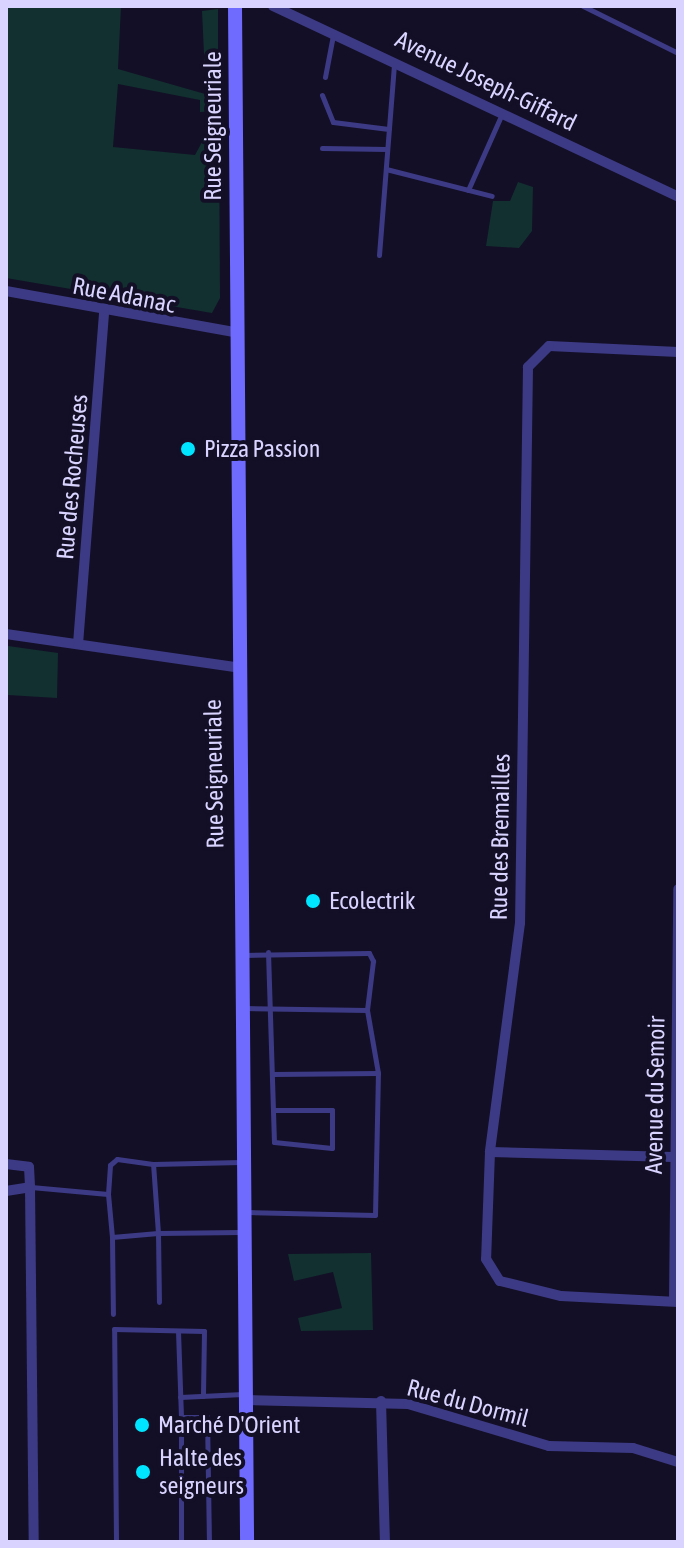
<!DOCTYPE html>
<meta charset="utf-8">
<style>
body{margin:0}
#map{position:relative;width:684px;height:1548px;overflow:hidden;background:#130f26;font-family:"Asap Condensed",sans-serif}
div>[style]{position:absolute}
.green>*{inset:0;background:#12302f}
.lane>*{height:5px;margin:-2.5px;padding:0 2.5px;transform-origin:2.5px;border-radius:2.5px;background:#3d3a85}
.street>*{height:10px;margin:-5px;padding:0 5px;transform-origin:5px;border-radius:5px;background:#3d3a85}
.secondary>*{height:14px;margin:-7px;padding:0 7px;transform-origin:7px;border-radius:7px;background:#6f6bff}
.dots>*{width:22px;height:22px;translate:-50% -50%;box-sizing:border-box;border:4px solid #130f26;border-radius:50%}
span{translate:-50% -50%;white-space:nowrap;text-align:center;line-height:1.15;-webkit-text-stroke:8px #130f26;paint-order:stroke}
.street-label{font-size:24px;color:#d9d4ff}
.poi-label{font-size:24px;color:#d9d4ff}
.left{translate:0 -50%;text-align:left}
.frame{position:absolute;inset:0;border:8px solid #d9d4ff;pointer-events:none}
</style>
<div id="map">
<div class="green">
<div style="clip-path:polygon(6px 6px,121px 6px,118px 69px,219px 98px,219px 111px,200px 112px,200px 100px,118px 84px,113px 147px,195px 155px,209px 129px,219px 130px,220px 298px,212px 313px,6px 278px)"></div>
<div style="clip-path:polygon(218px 9px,218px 76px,205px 76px,202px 11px)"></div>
<div style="clip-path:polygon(518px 182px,533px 187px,532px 231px,519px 248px,486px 246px,493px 201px,510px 201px)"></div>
<div style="clip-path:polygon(8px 646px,58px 653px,57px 698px,8px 695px)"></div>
<div style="clip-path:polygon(371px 1253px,373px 1330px,301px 1331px,298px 1318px,342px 1308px,333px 1272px,294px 1281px,288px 1254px)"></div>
</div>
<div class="lane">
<div style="left:583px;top:6px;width:106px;rotate:26.3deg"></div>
<div style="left:325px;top:77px;width:43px;rotate:-79.2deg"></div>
<div style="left:322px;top:95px;width:29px;rotate:68deg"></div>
<div style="left:333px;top:122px;width:56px;rotate:7.1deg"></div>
<div style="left:322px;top:148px;width:65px;rotate:0.9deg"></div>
<div style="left:386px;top:169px;width:109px;rotate:14.3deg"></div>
<div style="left:468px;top:190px;width:81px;rotate:-66deg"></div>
<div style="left:379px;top:255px;width:193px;rotate:-85.5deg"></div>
<div style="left:268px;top:952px;width:190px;rotate:88.2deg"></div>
<div style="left:274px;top:1142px;width:58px;rotate:5.9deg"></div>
<div style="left:332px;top:1148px;width:38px;rotate:-90deg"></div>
<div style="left:332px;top:1110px;width:59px;rotate:180deg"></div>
<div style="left:244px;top:955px;width:125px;rotate:-0.9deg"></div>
<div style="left:369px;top:953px;width:9px;rotate:63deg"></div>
<div style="left:373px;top:961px;width:49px;rotate:97deg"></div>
<div style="left:367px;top:1010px;width:123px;rotate:-179.1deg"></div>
<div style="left:273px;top:1074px;width:105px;rotate:-0.5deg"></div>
<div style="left:378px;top:1073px;width:64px;rotate:-99.9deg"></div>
<div style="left:31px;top:1187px;width:77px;rotate:5.2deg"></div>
<div style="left:108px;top:1194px;width:43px;rotate:84.7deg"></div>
<div style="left:112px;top:1237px;width:46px;rotate:-5deg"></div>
<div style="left:158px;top:1233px;width:69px;rotate:89.2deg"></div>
<div style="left:108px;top:1194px;width:29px;rotate:-86deg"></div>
<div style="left:110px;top:1165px;width:9px;rotate:-41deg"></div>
<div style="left:117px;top:1159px;width:36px;rotate:8deg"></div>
<div style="left:247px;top:1212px;width:128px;rotate:1.3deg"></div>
<div style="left:375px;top:1215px;width:142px;rotate:-88.8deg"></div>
<div style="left:241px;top:1232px;width:83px;rotate:179.3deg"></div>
<div style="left:158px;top:1233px;width:69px;rotate:-94.1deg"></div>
<div style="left:153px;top:1164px;width:88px;rotate:-1.3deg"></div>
<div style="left:112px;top:1237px;width:77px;rotate:89.3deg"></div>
<div style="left:178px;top:1331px;width:86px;rotate:88deg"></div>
<div style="left:180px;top:1397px;width:63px;rotate:-2.7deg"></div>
<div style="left:116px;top:1542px;width:213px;rotate:-90.5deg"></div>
<div style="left:114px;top:1329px;width:90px;rotate:1.3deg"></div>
<div style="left:204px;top:1331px;width:65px;rotate:90.9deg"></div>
<div style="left:181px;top:1542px;width:125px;rotate:-90deg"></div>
<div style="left:181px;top:1417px;width:26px"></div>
<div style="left:207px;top:1417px;width:125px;rotate:89.1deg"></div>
</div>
<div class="street">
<div style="left:273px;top:6px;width:448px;rotate:25.2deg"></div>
<div style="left:6px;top:291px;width:233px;rotate:10.2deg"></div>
<div style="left:678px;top:352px;width:129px;rotate:-177.3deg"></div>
<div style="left:549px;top:346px;width:30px;rotate:135deg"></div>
<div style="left:528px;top:367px;width:556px;rotate:90.82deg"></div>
<div style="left:520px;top:923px;width:231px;rotate:97.5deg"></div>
<div style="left:490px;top:1152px;width:107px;rotate:92.1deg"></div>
<div style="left:486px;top:1259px;width:26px;rotate:58deg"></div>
<div style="left:500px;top:1281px;width:63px;rotate:13.8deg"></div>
<div style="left:561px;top:1296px;width:117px;rotate:2.9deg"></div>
<div style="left:6px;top:634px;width:231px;rotate:8.2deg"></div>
<div style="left:78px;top:644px;width:332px;rotate:-85.5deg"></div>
<div style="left:490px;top:1152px;width:183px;rotate:1.6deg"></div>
<div style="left:6px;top:1164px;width:23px;rotate:7deg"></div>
<div style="left:29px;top:1167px;width:20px;rotate:87deg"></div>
<div style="left:30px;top:1187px;width:355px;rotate:89.4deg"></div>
<div style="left:6px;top:1191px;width:24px;rotate:-9deg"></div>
<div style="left:674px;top:1301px;width:412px;rotate:-89.4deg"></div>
<div style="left:245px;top:1400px;width:163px;rotate:1.4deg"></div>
<div style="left:408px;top:1404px;width:147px;rotate:16.6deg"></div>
<div style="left:549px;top:1446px;width:84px;rotate:1.4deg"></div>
<div style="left:633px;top:1448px;width:47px;rotate:17.3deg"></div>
<div style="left:381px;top:1401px;width:141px;rotate:88.4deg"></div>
</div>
<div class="secondary">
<div style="left:235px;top:6px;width:1536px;rotate:89.55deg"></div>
</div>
<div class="dots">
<div style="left:188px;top:449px;background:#00e5ff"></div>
<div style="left:313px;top:901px;background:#00e5ff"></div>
<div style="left:142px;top:1425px;background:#00e5ff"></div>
<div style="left:143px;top:1472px;background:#00e5ff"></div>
</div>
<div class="street-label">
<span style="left:486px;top:81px;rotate:26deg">Avenue Joseph-Giffard</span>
<span style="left:213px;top:126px;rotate:-90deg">Rue Seigneuriale</span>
<span style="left:124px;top:295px;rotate:11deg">Rue Adanac</span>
<span style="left:72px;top:477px;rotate:-85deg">Rue des Rocheuses</span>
<span style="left:214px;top:774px;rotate:-91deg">Rue Seigneuriale</span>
<span style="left:500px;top:837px;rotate:-89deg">Rue des Bremailles</span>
<span style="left:655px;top:1095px;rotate:-89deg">Avenue du Semoir</span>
<span style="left:468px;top:1403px;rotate:15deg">Rue du Dormil</span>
</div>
<div class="poi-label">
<span class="left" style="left:204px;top:449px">Pizza Passion</span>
<span class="left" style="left:329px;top:901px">Ecolectrik</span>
<span class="left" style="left:158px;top:1425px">Marché D'Orient</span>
<span class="left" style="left:159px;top:1472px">Halte des<br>seigneurs</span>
</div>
<div class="frame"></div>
</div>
